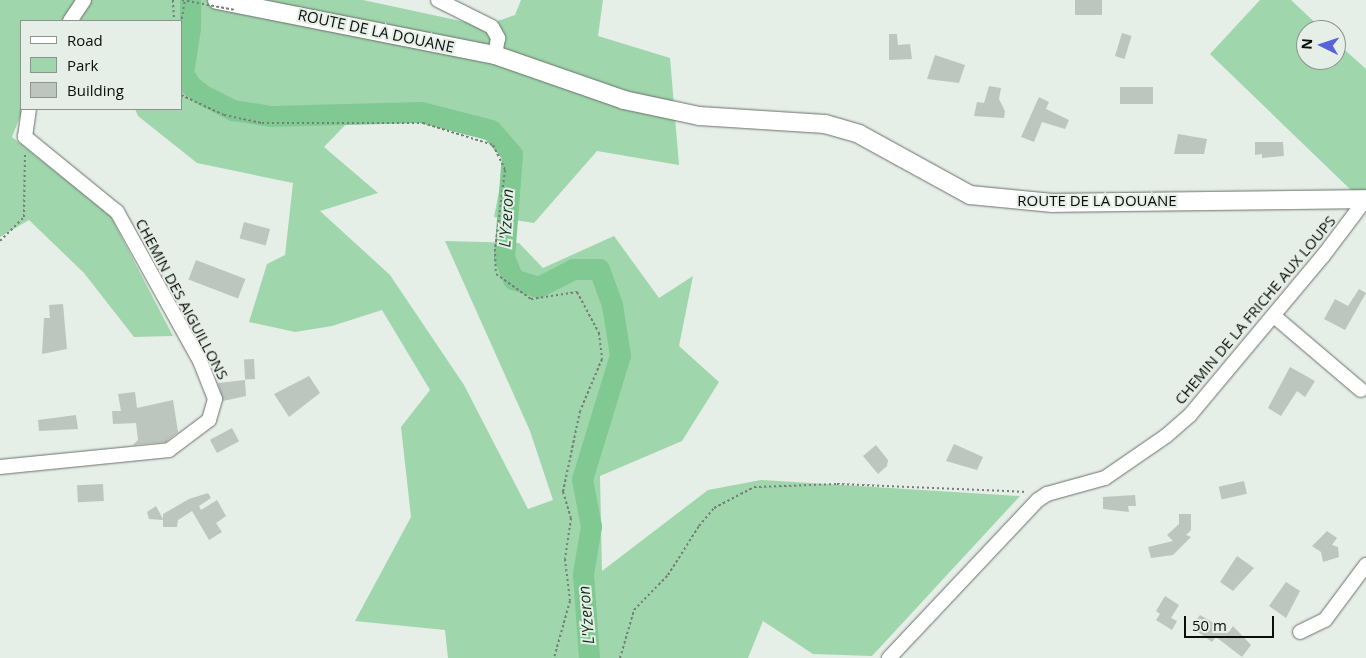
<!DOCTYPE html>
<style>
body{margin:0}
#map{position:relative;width:1366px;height:658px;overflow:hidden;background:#e5eee7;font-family:"Open Sans",sans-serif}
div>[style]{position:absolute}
.green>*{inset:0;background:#a0d6ac}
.river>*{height:21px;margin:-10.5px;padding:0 10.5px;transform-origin:10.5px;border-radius:10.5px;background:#80c993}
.building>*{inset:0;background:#bdc6be;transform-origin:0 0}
.path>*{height:2px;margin-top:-1px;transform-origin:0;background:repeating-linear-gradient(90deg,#777d78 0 2.5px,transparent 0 5px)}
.roads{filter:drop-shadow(0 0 1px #69716a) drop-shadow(0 0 1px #69716a)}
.minor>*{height:14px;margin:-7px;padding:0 7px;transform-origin:7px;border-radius:7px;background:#fff}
.major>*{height:18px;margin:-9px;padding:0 9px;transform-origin:9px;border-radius:9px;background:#fff}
.path-bridge>*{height:2px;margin-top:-1px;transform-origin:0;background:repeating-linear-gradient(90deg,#777d78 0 2.5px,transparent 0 5px)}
span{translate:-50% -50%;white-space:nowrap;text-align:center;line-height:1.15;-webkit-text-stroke:4px #e5eee7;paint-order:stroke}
.street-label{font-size:15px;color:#0a0d0a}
.water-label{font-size:16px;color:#13321c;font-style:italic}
.legend{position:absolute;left:20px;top:20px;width:162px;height:90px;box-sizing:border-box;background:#e5eee7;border:1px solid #8d948f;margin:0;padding:6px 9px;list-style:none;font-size:15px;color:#0a0d0a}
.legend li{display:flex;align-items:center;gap:10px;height:25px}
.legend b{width:25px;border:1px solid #8d948f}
.north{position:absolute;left:1296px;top:20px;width:50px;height:50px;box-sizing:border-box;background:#e5eee7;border:1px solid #8d948f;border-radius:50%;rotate:274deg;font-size:14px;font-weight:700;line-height:20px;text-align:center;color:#0a0d0a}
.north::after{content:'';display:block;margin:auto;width:18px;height:22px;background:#5663d9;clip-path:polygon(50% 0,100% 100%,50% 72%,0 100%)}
.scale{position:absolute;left:1184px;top:616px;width:90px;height:22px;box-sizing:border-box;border:2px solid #0a0d0a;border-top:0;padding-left:6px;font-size:15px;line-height:18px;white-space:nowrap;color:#0a0d0a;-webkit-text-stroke:4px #e5eee7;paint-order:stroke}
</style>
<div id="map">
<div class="green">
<div style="clip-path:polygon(0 0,80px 0,65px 21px,21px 21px,23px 109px,12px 137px,110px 215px,173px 336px,134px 337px,84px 273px,29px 220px,0 237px)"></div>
<div style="clip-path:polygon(88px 0,363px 0,484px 26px,515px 15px,521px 0,603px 0,598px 36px,670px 58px,679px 165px,597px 151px,534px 223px,494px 217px,506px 156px,488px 135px,424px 119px,351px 119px,324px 147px,378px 193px,320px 211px,390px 275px,464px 385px,528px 509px,553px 500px,530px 431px,445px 241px,519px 243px,543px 268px,614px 236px,659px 298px,693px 276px,679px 346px,719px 382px,682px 441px,600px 476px,602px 571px,708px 490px,761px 480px,1020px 496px,872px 656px,813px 654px,763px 621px,748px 658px,448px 658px,445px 630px,355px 621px,411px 517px,401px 427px,430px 390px,382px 310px,332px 326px,295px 332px,249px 322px,267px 264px,285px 255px,293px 183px,197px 163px,138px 116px,135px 109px,181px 109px,181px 21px,76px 21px)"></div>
<div style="clip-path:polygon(1260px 0,1291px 0,1323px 30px,1306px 30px,1306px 60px,1336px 60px,1336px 42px,1366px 69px,1366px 191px,1352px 191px,1210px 54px)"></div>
</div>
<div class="river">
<div style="left:190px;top:0;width:28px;rotate:90deg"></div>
<div style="left:190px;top:28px;width:46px;rotate:98.8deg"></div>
<div style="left:183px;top:73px;width:15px;rotate:58deg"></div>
<div style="left:191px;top:86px;width:15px;rotate:37deg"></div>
<div style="left:203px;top:95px;width:34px;rotate:27deg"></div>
<div style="left:233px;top:110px;width:37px;rotate:9deg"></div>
<div style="left:270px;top:116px;width:151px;rotate:-1.5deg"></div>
<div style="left:421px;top:112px;width:72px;rotate:14.4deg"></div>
<div style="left:491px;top:130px;width:32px;rotate:49deg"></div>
<div style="left:512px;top:154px;width:103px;rotate:94.4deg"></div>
<div style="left:504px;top:257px;width:24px;rotate:68deg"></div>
<div style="left:513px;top:279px;width:26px;rotate:18deg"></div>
<div style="left:538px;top:287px;width:39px;rotate:-27deg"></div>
<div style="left:573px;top:269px;width:26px"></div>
<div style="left:599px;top:269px;width:38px;rotate:70deg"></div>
<div style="left:612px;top:305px;width:51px;rotate:80.9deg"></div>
<div style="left:620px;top:355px;width:130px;rotate:107deg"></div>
<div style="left:582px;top:479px;width:48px;rotate:79.2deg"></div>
<div style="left:591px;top:526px;width:49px;rotate:99.5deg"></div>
<div style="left:583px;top:574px;width:84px;rotate:85.9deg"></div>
</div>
<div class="building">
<div style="left:1075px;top:0;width:27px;height:15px"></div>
<div style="left:1122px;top:33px;width:10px;height:24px;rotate:17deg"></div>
<div style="clip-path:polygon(889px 34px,897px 34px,898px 45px,910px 44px,912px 59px,889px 60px)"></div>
<div style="clip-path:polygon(935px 55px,965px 65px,959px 83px,927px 79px)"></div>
<div style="clip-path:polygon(989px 86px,1001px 88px,999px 99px,1005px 111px,1004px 118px,974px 116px,977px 102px,984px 103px)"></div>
<div style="left:1153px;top:87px;width:17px;height:33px;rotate:90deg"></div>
<div style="clip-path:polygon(1039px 97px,1049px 102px,1046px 109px,1069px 120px,1065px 129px,1042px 122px,1034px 142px,1021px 137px)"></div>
<div style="clip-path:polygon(1178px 134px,1207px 139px,1204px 154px,1174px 154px)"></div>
<div style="clip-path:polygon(1255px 142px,1283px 142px,1284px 156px,1262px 158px,1262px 154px,1255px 155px)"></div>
<div style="left:244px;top:222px;width:27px;height:17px;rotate:15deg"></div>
<div style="left:196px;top:260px;width:53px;height:21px;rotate:21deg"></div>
<div style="clip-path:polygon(1359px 289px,1366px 293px,1345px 330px,1324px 319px,1335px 299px,1348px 306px)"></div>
<div style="clip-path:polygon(63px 304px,67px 349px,42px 354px,44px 318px,50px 318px,49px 305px)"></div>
<div style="left:254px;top:359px;width:20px;height:10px;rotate:87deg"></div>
<div style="clip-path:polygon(1290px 367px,1315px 381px,1305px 397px,1297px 391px,1281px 416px,1268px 408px)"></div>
<div style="clip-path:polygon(309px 376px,320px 393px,289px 417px,274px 394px)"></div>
<div style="clip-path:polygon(245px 380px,246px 396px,223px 401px,218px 383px)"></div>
<div style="clip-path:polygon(135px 392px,137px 408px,173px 400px,178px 432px,166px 442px,133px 445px,138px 440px,136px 423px,113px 424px,112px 411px,121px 411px,118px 394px)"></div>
<div style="clip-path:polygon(76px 415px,78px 429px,39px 431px,38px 420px)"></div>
<div style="left:232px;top:428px;width:15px;height:25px;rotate:62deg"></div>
<div style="clip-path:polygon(954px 444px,983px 457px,977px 470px,946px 461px)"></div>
<div style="clip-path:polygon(876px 445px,888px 460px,887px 466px,878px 474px,863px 456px)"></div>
<div style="left:1244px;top:481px;width:13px;height:26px;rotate:77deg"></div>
<div style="left:103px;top:484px;width:17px;height:26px;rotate:87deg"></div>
<div style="clip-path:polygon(208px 493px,211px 498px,199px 506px,201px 510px,217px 500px,226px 516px,216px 523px,222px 532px,209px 540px,192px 511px,178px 520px,177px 527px,163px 527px,163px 520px,149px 519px,147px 512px,156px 506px,163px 519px,163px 514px,189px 499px)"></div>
<div style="clip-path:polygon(1135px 495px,1136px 506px,1128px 506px,1129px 512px,1103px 509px,1103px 497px)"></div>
<div style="clip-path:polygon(1179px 514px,1191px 514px,1191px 530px,1186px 535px,1191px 537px,1173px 555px,1151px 558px,1148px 547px,1173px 541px,1167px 535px,1179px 524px)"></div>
<div style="clip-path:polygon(1327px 531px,1337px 538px,1332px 545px,1338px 547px,1339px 557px,1323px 562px,1321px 552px,1312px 546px)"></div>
<div style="clip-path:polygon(1237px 556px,1254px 568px,1233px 591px,1220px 582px)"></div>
<div style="clip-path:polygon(1286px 582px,1300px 591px,1286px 618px,1269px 606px)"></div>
<div style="clip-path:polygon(1165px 596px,1179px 605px,1171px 618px,1177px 621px,1172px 630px,1156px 620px,1160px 614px,1156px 611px)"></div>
<div style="clip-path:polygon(1200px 615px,1229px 632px,1233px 626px,1251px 645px,1242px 657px,1216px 637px,1212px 642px,1191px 627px)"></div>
</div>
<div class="path">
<div style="left:173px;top:0;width:21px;rotate:87deg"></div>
<div style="left:181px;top:24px;width:24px;rotate:-81deg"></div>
<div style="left:181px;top:95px;width:47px;rotate:24.9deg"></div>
<div style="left:224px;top:115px;width:39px;rotate:12deg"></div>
<div style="left:262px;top:123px;width:161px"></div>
<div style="left:423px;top:123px;width:73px;rotate:17.4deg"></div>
<div style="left:493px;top:145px;width:28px;rotate:64deg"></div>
<div style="left:505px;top:170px;width:80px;rotate:97.2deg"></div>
<div style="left:495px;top:249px;width:25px;rotate:88deg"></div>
<div style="left:496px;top:274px;width:43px;rotate:35.5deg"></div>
<div style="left:531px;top:299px;width:47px;rotate:-8.7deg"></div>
<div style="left:577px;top:292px;width:47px;rotate:61.8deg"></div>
<div style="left:599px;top:333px;width:26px;rotate:83deg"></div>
<div style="left:602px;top:359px;width:56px;rotate:112.9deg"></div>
<div style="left:580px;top:411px;width:83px;rotate:101.9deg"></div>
<div style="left:563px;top:492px;width:27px;rotate:73deg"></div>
<div style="left:571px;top:518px;width:41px;rotate:98.3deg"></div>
<div style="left:565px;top:559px;width:42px;rotate:83.2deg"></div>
<div style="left:570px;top:601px;width:59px;rotate:105.7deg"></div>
<div style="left:0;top:241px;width:34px;rotate:-45deg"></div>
<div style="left:24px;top:217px;width:64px;rotate:-89.1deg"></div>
<div style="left:620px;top:658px;width:50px;rotate:-73.7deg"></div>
<div style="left:634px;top:610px;width:49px;rotate:-45.8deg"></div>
<div style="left:668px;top:575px;width:58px;rotate:-57.7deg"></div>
<div style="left:699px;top:526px;width:23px;rotate:-50deg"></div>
<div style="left:714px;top:508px;width:45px;rotate:-27.7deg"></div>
<div style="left:754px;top:487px;width:83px;rotate:-2.1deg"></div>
<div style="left:837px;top:484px;width:190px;rotate:2.4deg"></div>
</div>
<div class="roads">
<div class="minor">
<div style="left:438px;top:0;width:60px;rotate:26.6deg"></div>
<div style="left:492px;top:27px;width:13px;rotate:61deg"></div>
<div style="left:498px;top:38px;width:17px;rotate:100deg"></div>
<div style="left:70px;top:21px;width:25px;rotate:-56deg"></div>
<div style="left:1274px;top:316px;width:114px;rotate:40.4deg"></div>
<div style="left:0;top:467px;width:170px;rotate:-5.7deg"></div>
<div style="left:169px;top:450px;width:50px;rotate:-36.9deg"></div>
<div style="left:209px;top:420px;width:22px;rotate:-74deg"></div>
<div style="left:215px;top:399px;width:41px;rotate:-111.5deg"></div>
<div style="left:200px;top:361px;width:171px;rotate:-119.1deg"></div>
<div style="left:117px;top:212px;width:119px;rotate:-140.8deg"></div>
<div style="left:25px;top:137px;width:28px;rotate:-82deg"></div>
<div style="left:1300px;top:632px;width:28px;rotate:-26deg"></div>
<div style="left:1325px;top:620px;width:69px;rotate:-53.3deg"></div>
<div style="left:889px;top:658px;width:217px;rotate:-46.7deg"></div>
<div style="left:1038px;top:500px;width:11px;rotate:-34deg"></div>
<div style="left:1047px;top:494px;width:60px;rotate:-15.4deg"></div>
<div style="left:1105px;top:478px;width:74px;rotate:-34.5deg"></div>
<div style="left:1166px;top:436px;width:32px;rotate:-41deg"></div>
<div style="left:1190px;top:415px;width:207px;rotate:-50.1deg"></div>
<div style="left:1323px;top:256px;width:71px;rotate:-53deg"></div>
</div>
<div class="major">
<div style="left:217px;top:0;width:283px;rotate:11.2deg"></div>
<div style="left:495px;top:55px;width:137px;rotate:19.2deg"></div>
<div style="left:624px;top:100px;width:77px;rotate:12deg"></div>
<div style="left:699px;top:116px;width:126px;rotate:3.6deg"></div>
<div style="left:825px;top:124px;width:35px;rotate:16deg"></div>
<div style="left:859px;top:134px;width:127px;rotate:28.8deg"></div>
<div style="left:970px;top:195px;width:83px;rotate:5.5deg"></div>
<div style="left:1053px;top:203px;width:313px;rotate:-0.7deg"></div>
</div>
</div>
<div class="path-bridge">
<div style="left:182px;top:0;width:54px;rotate:10.7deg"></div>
</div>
<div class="street-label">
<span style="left:376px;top:31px;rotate:12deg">ROUTE DE LA DOUANE</span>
<span style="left:1097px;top:201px">ROUTE DE LA DOUANE</span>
<span style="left:182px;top:299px;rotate:62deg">CHEMIN DES AIGUILLONS</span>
<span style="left:1255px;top:310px;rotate:-50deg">CHEMIN DE LA FRICHE AUX LOUPS</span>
</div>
<div class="water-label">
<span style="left:506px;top:218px;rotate:-87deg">L'Yzeron</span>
<span style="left:586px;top:615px;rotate:-95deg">L'Yzeron</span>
</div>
<ul class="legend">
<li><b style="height:6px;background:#fff"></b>Road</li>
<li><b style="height:14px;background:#a0d6ac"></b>Park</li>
<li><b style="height:14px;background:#bdc6be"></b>Building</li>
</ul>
<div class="north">N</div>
<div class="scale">50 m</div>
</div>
